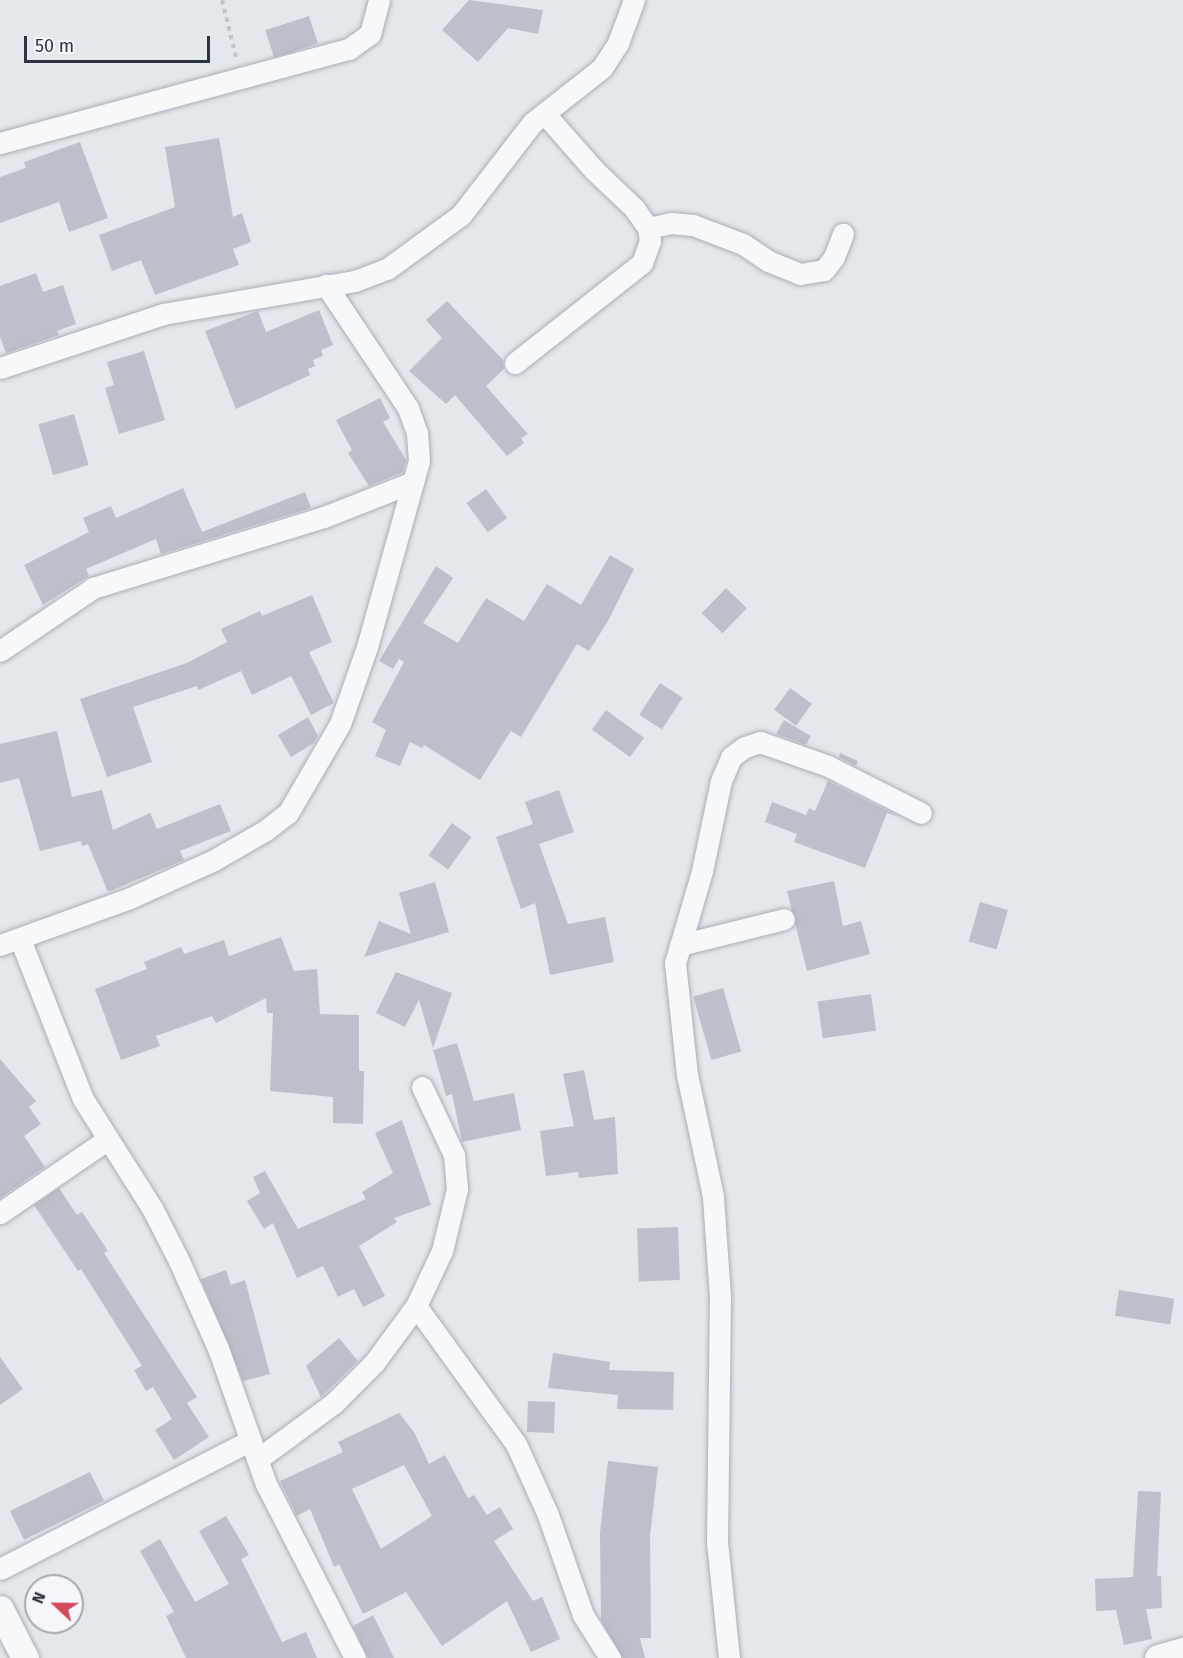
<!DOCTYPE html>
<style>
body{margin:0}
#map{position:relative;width:1183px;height:1658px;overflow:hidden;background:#e4e7ec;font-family:"Fira Sans",sans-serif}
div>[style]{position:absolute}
.building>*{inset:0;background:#bbc0ca;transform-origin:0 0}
.path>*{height:4px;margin-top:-2px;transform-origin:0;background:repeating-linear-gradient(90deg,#c2c5cb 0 4.5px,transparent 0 9px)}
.roads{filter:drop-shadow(0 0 2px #a9aeb7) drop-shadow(0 0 2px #a9aeb7)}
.minor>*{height:21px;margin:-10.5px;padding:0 10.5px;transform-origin:10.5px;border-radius:10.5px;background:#f7f8fa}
.tertiary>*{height:27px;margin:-13.5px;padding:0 13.5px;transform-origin:13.5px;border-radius:13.5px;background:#f7f8fa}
span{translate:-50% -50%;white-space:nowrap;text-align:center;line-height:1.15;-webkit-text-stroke:5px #f4f6f9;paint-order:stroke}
.north{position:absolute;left:24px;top:1574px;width:60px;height:60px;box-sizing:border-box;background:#f4f6f9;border:2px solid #a4a8b1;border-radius:50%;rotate:292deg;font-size:16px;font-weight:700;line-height:24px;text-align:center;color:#2b3445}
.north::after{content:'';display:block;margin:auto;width:21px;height:27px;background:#d1495b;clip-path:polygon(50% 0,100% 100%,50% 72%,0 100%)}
.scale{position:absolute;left:24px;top:36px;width:186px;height:27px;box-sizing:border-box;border:3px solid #2b3445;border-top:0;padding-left:8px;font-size:18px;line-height:21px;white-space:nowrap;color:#2b3445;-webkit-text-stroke:4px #f4f6f9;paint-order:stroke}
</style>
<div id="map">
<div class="building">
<div style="clip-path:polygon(469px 0,543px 10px,538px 34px,508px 28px,478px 62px,442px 30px)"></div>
<div style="left:309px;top:16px;width:29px;height:46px;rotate:72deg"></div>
<div style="clip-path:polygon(219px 138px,233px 217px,242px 213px,251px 242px,233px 249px,239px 265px,155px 295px,141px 260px,112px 271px,99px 235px,175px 207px,165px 147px)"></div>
<div style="clip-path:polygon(80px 142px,108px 218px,69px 232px,59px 202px,0 223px,0 177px,26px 168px,24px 162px)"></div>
<div style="clip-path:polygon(36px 273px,43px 292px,63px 285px,76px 324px,57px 331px,59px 335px,6px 353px,0 337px,0 286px)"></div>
<div style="clip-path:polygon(447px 301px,503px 360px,504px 369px,486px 386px,528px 434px,521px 438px,524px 443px,507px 456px,455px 395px,446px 404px,409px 371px,442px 338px,426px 320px)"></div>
<div style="clip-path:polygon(319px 310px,333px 345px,321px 350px,323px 356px,313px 360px,315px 366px,308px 369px,310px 375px,236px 409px,205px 331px,258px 311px,266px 332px)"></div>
<div style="clip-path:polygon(144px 351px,165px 420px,119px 434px,105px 388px,114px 385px,107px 362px)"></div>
<div style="clip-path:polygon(380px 398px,390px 418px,383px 422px,406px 460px,403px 472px,369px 486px,348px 453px,352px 450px,336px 420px)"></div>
<div style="left:74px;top:414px;width:53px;height:37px;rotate:74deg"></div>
<div style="clip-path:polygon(183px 488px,202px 532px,305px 492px,311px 508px,161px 554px,156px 539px,86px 569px,89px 576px,43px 605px,24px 565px,89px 532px,83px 518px,111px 506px,116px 518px)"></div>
<div style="left:486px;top:489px;width:36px;height:24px;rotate:54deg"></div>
<div style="clip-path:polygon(610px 555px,634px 569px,608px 621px,589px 651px,577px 644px,521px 737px,511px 731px,480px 780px,424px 745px,422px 748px,410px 742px,400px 766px,375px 756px,386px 730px,372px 722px,404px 662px,399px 659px,393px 669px,379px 661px,436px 566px,453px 578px,423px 623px,458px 643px,486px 598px,524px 621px,547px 584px,581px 605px)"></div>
<div style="left:726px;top:588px;width:29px;height:35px;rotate:44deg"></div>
<div style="clip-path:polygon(312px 595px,332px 642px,309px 652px,334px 703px,311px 715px,291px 676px,252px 695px,241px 671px,198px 690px,197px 686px,133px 707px,152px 762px,107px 777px,80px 699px,187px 663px,227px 642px,221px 629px,260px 611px,262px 616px)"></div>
<div style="left:660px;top:683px;width:27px;height:38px;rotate:33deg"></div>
<div style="left:790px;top:688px;width:27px;height:27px;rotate:36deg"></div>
<div style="left:606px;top:710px;width:47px;height:24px;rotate:36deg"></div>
<div style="clip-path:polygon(308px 717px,318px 736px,314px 743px,291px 757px,278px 735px)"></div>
<div style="clip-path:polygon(784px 720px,811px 736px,806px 745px,776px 734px)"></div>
<div style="clip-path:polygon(57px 731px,72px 797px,102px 790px,113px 830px,150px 813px,157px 829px,220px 804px,231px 831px,180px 851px,184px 860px,108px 892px,88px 844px,82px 846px,81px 841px,40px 851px,19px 778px,0 783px,0 744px)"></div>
<div style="clip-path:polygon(840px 753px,858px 761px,856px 766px,839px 757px)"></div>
<div style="clip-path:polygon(828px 781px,898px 816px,887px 813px,865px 868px,794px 842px,797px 834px,765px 822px,772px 802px,806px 815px,809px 808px,815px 811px)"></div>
<div style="clip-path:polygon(559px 790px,574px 832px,539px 844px,568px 924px,605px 917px,614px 962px,550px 975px,535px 903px,521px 909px,496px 837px,533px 824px,525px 802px)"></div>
<div style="left:452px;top:823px;width:24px;height:40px;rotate:36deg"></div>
<div style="clip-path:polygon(834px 881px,843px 926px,861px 921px,870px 954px,807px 971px,787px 891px)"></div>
<div style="clip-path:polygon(435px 882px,449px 932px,364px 957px,379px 921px,411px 934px,399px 893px)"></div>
<div style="left:980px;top:902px;width:29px;height:41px;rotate:16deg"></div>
<div style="clip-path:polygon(281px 937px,294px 971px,317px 969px,320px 1014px,359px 1015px,359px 1071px,364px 1071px,363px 1124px,333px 1123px,333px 1097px,270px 1091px,273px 1013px,267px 1013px,266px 998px,216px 1023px,212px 1016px,156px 1036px,160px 1046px,121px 1060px,95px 989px,147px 969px,144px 962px,181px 947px,184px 954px,224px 940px,229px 956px)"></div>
<div style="clip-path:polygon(396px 972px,452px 993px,433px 1048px,419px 1000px,405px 1027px,376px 1013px)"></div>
<div style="left:723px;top:988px;width:66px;height:31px;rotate:74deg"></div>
<div style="left:871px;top:994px;width:37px;height:54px;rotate:82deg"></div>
<div style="clip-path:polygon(457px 1043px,474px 1101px,514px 1093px,521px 1130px,462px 1142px,452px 1094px,446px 1096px,433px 1050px)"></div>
<div style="clip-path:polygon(0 1059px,36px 1101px,29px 1107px,41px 1124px,24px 1136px,45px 1167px,0 1198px)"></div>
<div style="clip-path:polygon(584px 1070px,594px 1120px,615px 1117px,618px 1174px,579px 1178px,578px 1172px,546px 1176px,540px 1131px,574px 1126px,563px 1074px)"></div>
<div style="clip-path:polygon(402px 1120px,431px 1205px,394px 1218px,397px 1222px,359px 1246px,385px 1296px,363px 1307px,354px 1289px,338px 1297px,323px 1266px,297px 1278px,273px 1223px,264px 1229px,247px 1201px,260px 1193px,253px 1177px,265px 1171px,298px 1229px,366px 1199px,362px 1192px,393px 1173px,375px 1133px)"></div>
<div style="clip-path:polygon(59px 1188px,77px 1215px,82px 1212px,108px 1251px,104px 1253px,197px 1397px,187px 1403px,209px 1437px,174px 1460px,155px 1430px,172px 1419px,153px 1387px,146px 1391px,134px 1370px,142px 1366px,81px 1269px,78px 1271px,34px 1205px)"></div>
<div style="left:678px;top:1227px;width:53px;height:41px;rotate:88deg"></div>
<div style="clip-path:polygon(226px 1270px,231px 1285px,245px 1280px,270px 1374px,243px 1381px,201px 1279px)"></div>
<div style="left:1119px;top:1290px;width:56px;height:26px;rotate:9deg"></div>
<div style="clip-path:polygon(339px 1338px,358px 1361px,321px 1397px,306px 1366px)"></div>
<div style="clip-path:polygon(553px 1353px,610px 1362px,609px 1370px,674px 1372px,673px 1410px,617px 1409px,618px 1395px,548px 1388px)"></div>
<div style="clip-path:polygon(0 1357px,23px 1389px,0 1405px)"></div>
<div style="left:528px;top:1401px;width:27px;height:31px;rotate:2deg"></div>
<div style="clip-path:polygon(evenodd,399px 1413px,414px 1432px,429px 1464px,445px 1455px,468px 1498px,474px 1495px,487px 1515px,500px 1507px,513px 1529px,494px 1541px,533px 1601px,542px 1597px,560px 1639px,531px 1652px,507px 1601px,442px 1646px,406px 1592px,363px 1614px,339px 1564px,334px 1567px,310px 1509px,297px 1516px,280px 1481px,343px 1452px,338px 1442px,399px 1413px,404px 1465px,432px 1516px,381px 1549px,352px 1489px,404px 1465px)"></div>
<div style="clip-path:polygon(608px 1461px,658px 1467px,650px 1536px,651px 1638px,640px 1638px,645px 1658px,623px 1658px,601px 1620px,600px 1533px)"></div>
<div style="left:90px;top:1472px;width:32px;height:89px;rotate:64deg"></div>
<div style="clip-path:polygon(1138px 1491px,1161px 1492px,1157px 1576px,1161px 1576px,1162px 1608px,1146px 1609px,1152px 1639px,1124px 1645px,1116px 1610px,1096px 1611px,1095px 1579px,1133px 1577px)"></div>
<div style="clip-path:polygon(226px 1516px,249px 1555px,241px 1559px,282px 1642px,306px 1632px,317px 1658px,186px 1658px,166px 1616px,174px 1612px,140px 1551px,160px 1539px,195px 1602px,229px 1584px,199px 1531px)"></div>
<div style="clip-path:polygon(373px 1615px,380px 1629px,394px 1658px,368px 1658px,353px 1626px)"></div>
</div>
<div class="path">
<div style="left:222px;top:0;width:59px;rotate:76.2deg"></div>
</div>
<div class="roads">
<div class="minor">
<div style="left:0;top:143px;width:361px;rotate:-15.1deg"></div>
<div style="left:349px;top:49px;width:26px;rotate:-36deg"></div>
<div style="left:370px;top:34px;width:35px;rotate:-75deg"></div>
<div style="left:648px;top:228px;width:24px;rotate:-12deg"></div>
<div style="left:671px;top:223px;width:22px;rotate:5deg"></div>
<div style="left:693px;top:225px;width:53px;rotate:20.8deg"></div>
<div style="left:743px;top:244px;width:30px;rotate:34deg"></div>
<div style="left:768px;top:261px;width:35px;rotate:22deg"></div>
<div style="left:800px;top:274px;width:24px;rotate:-9deg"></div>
<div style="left:824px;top:270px;width:16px;rotate:-52deg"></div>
<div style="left:834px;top:257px;width:25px;rotate:-69deg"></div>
<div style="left:515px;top:363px;width:162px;rotate:-38.2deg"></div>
<div style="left:642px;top:263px;width:23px;rotate:-70deg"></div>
<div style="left:650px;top:241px;width:13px;rotate:-99deg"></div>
<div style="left:648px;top:228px;width:24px;rotate:-125deg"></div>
<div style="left:634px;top:208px;width:55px;rotate:-136.5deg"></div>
<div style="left:594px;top:170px;width:74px;rotate:-131.2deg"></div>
<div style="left:0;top:368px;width:172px;rotate:-18.3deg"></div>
<div style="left:163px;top:314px;width:195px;rotate:-9.8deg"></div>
<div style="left:355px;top:281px;width:34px;rotate:-21deg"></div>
<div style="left:387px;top:269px;width:92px;rotate:-36.1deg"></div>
<div style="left:461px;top:215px;width:116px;rotate:-52.3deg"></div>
<div style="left:532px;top:123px;width:89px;rotate:-38.2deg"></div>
<div style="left:602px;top:68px;width:30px;rotate:-57deg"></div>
<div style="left:618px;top:43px;width:46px;rotate:-69.6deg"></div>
<div style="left:0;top:651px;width:112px;rotate:-34.1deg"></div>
<div style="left:93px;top:588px;width:242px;rotate:-17.1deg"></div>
<div style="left:324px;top:517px;width:96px;rotate:-21.5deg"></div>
<div style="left:20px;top:939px;width:172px;rotate:68.5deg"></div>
<div style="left:83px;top:1099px;width:129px;rotate:57.7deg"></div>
<div style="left:152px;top:1208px;width:59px;rotate:63deg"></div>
<div style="left:179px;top:1261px;width:95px;rotate:65.9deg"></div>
<div style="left:218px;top:1348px;width:144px;rotate:70.6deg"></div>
<div style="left:266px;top:1484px;width:195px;rotate:62.9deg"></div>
<div style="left:0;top:945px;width:138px;rotate:-19.9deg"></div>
<div style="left:130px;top:898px;width:92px;rotate:-24.3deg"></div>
<div style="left:214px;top:860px;width:60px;rotate:-30deg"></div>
<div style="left:266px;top:830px;width:28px;rotate:-38deg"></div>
<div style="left:288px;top:813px;width:103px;rotate:-59.7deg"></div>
<div style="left:340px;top:724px;width:82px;rotate:-70.7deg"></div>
<div style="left:367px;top:647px;width:193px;rotate:-74.4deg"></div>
<div style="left:419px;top:461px;width:28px;rotate:-94deg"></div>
<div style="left:417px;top:433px;width:27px;rotate:-110deg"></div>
<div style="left:408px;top:408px;width:148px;rotate:-123.7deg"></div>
<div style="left:680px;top:945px;width:107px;rotate:-14deg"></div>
<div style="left:0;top:1213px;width:131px;rotate:-34.4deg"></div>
<div style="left:416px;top:1306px;width:170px;rotate:54.1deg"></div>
<div style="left:516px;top:1444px;width:78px;rotate:65.7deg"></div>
<div style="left:548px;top:1515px;width:106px;rotate:70.7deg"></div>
<div style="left:583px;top:1615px;width:51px;rotate:57.9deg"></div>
<div style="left:258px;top:1459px;width:94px;rotate:-36.4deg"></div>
<div style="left:334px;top:1403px;width:57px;rotate:-45deg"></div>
<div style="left:374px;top:1363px;width:71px;rotate:-53.6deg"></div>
<div style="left:416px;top:1306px;width:61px;rotate:-64.7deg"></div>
<div style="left:442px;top:1251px;width:64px;rotate:-76.4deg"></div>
<div style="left:457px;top:1189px;width:34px;rotate:-95deg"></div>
<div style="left:454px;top:1155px;width:75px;rotate:-115.2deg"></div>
<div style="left:0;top:1569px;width:282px;rotate:-27.2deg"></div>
<div style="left:729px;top:1658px;width:117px;rotate:-95.9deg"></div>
<div style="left:717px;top:1542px;width:245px;rotate:-89.3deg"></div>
<div style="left:720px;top:1297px;width:101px;rotate:-94deg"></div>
<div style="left:713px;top:1196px;width:124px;rotate:-102.1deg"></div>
<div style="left:687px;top:1075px;width:113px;rotate:-96.1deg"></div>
<div style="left:675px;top:963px;width:96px;rotate:-73.6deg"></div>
<div style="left:702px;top:871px;width:92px;rotate:-78.1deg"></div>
<div style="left:721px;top:781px;width:26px;rotate:-67deg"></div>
<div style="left:731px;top:757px;width:17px;rotate:-36deg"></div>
<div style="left:745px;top:747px;width:16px;rotate:-18deg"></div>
<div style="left:760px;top:742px;width:72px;rotate:19.4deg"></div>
<div style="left:828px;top:766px;width:104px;rotate:26.8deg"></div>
</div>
<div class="tertiary">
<div style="left:0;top:1609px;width:55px;rotate:63deg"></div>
<div style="left:1158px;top:1658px;width:26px;rotate:-16deg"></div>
</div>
</div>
<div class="north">N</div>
<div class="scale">50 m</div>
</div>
